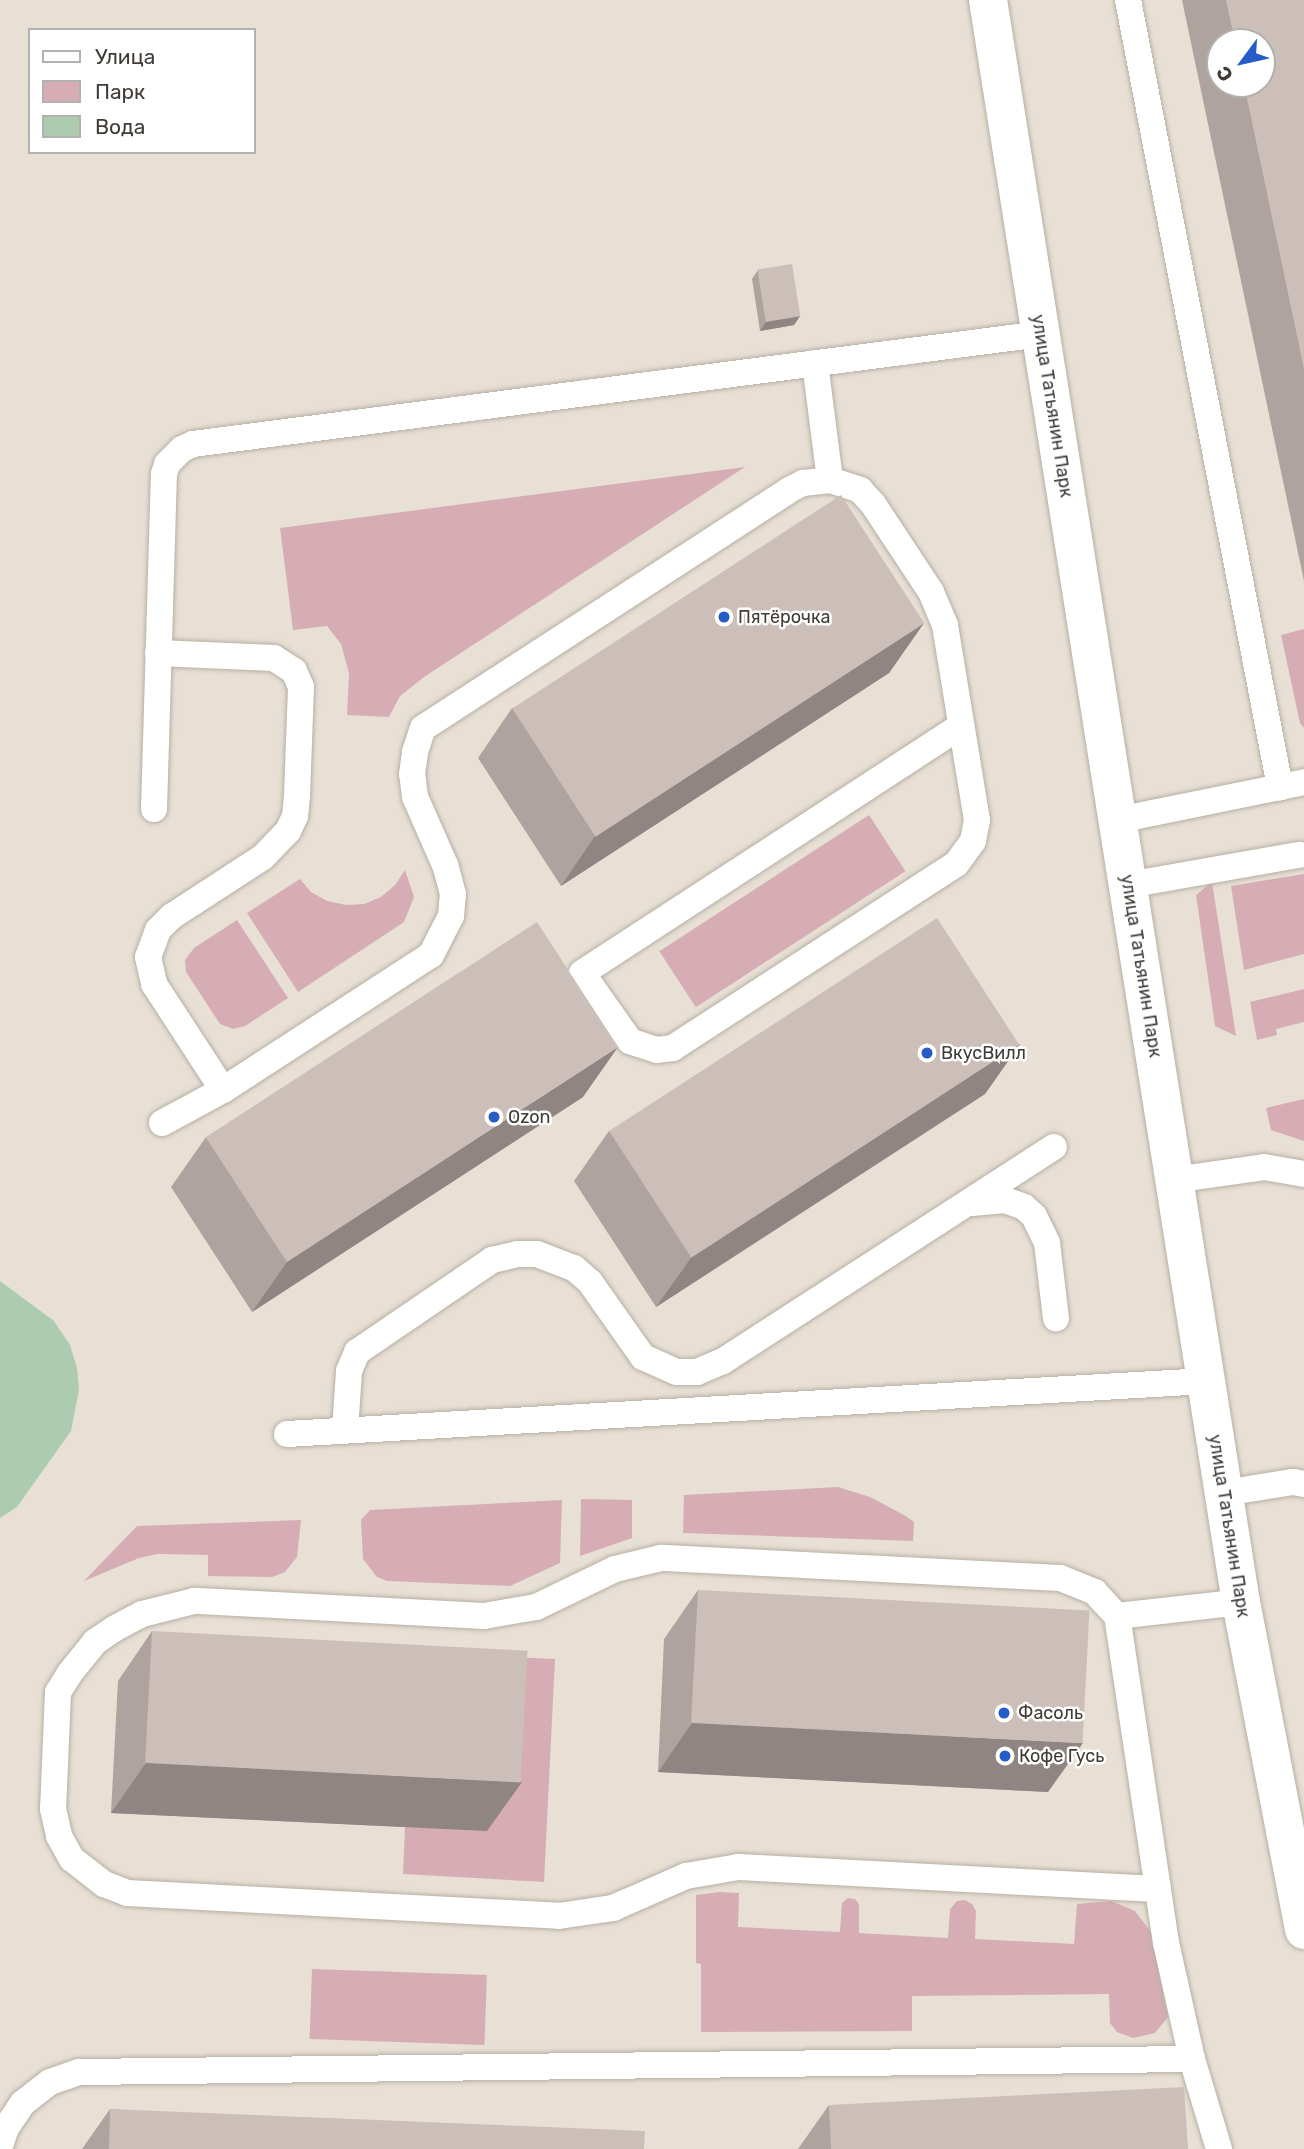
<!DOCTYPE html>
<meta charset="utf-8">
<style>
body{margin:0}
#map{position:relative;width:1304px;height:2149px;overflow:hidden;background:#e8e0d5;font-family:Rubik,sans-serif}
div>[style]{position:absolute}
.green>*{inset:0;background:#d6adb4;transform-origin:0 0}
.water>*{inset:0;background:#adcbae}
.roads{filter:drop-shadow(0 0 2px #b7afa4) drop-shadow(0 0 2px #b7afa4)}
.service>*{height:26px;margin:-13px;padding:0 13px;transform-origin:13px;border-radius:13px;background:#fff}
.tertiary>*{height:38px;margin:-19px;padding:0 19px;transform-origin:19px;border-radius:19px;background:#fff}
.wall>*{inset:0;background:#afa39f}
.shaded-wall>*{inset:0;background:#8f8582}
.building>*{inset:0;background:#ccbeb9;transform-origin:0 0}
.dots>*{width:19px;height:19px;translate:-50% -50%;box-sizing:border-box;border:4px solid #fff;border-radius:50%}
span{translate:-50% -50%;white-space:nowrap;text-align:center;line-height:1.15;-webkit-text-stroke:5px #fff;paint-order:stroke}
.street-label{font-size:18px;color:#3f3b37}
.poi-label{font-size:18px;color:#3f3b37}
.left{translate:0 -50%;text-align:left}
.legend{position:absolute;left:28px;top:28px;width:228px;height:126px;box-sizing:border-box;background:#fff;border:2px solid #b2b1af;margin:0;padding:9px 12px;list-style:none;font-size:21px;color:#3f3b37}
.legend li{display:flex;align-items:center;gap:14px;height:35px}
.legend b{width:35px;border:2px solid #b2b1af}
.north{position:absolute;left:1206px;top:28px;width:70px;height:70px;box-sizing:border-box;background:#fff;border:2px solid #b2b1af;border-radius:50%;rotate:237deg;font-size:19px;font-weight:700;line-height:28px;text-align:center;color:#3f3b37}
.north::after{content:'';display:block;margin:auto;width:24px;height:32px;background:#275bc8;clip-path:polygon(50% 0,100% 100%,50% 72%,0 100%)}
</style>
<div id="map">
<div class="green">
<div style="clip-path:polygon(745px 467px,424px 677px,400px 696px,389px 717px,347px 715px,349px 673px,341px 644px,327px 626px,293px 630px,280px 528px)"></div>
<div style="clip-path:polygon(1304px 629px,1304px 728px,1300px 723px,1281px 635px)"></div>
<div style="left:869px;top:815px;width:67px;height:250px;rotate:57deg"></div>
<div style="clip-path:polygon(405px 870px,414px 897px,404px 922px,298px 992px,247px 913px,300px 879px,311px 892px,327px 901px,346px 905px,364px 904px,381px 897px,395px 885px)"></div>
<div style="clip-path:polygon(1304px 874px,1304px 954px,1244px 970px,1231px 886px)"></div>
<div style="clip-path:polygon(1212px 882px,1236px 1036px,1215px 1026px,1196px 895px)"></div>
<div style="clip-path:polygon(237px 920px,288px 998px,245px 1026px,233px 1029px,220px 1024px,186px 972px,185px 960px,194px 948px)"></div>
<div style="clip-path:polygon(1304px 989px,1304px 1022px,1276px 1029px,1277px 1035px,1257px 1040px,1250px 1002px)"></div>
<div style="clip-path:polygon(1304px 1099px,1304px 1141px,1271px 1130px,1266px 1108px)"></div>
<div style="clip-path:polygon(838px 1487px,870px 1497px,904px 1515px,914px 1522px,913px 1541px,683px 1533px,684px 1495px)"></div>
<div style="clip-path:polygon(581px 1499px,632px 1500px,632px 1538px,580px 1556px)"></div>
<div style="clip-path:polygon(562px 1500px,560px 1563px,510px 1586px,387px 1581px,377px 1577px,363px 1559px,361px 1520px,370px 1510px)"></div>
<div style="clip-path:polygon(301px 1520px,297px 1557px,285px 1572px,272px 1577px,208px 1576px,208px 1555px,158px 1554px,139px 1558px,84px 1581px,137px 1526px)"></div>
<div style="clip-path:polygon(456px 1654px,555px 1659px,544px 1882px,403px 1874px,405px 1827px,487px 1831px)"></div>
<div style="clip-path:polygon(720px 1892px,739px 1893px,738px 1927px,840px 1932px,842px 1903px,848px 1898px,855px 1899px,859px 1904px,859px 1933px,948px 1938px,950px 1909px,957px 1901px,965px 1900px,972px 1904px,976px 1911px,975px 1939px,1074px 1944px,1077px 1904px,1111px 1901px,1135px 1911px,1151px 1932px,1168px 2017px,1155px 2033px,1133px 2038px,1117px 2032px,1110px 2023px,1109px 1994px,912px 1996px,912px 2031px,701px 2032px,701px 1964px,696px 1963px,696px 1895px)"></div>
<div style="left:312px;top:1969px;width:175px;height:70px;rotate:2deg"></div>
</div>
<div class="water">
<div style="clip-path:polygon(0 1281px,54px 1321px,70px 1345px,77px 1368px,79px 1390px,71px 1431px,17px 1507px,0 1518px)"></div>
</div>
<div class="roads">
<div class="service">
<div style="left:1128px;top:0;width:802px;rotate:79.07deg"></div>
<div style="left:815px;top:363px;width:118px;rotate:82.7deg"></div>
<div style="left:158px;top:653px;width:116px;rotate:2.5deg"></div>
<div style="left:274px;top:658px;width:24px;rotate:33deg"></div>
<div style="left:294px;top:671px;width:17px;rotate:66deg"></div>
<div style="left:301px;top:687px;width:108px;rotate:92.1deg"></div>
<div style="left:297px;top:795px;width:21px;rotate:95deg"></div>
<div style="left:295px;top:816px;width:17px;rotate:115deg"></div>
<div style="left:288px;top:831px;width:36px;rotate:134deg"></div>
<div style="left:263px;top:857px;width:108px;rotate:147deg"></div>
<div style="left:172px;top:916px;width:20px;rotate:135deg"></div>
<div style="left:158px;top:930px;width:29px;rotate:110deg"></div>
<div style="left:148px;top:957px;width:28px;rotate:77deg"></div>
<div style="left:154px;top:984px;width:126px;rotate:56.9deg"></div>
<div style="left:154px;top:809px;width:335px;rotate:-88.3deg"></div>
<div style="left:164px;top:474px;width:10px;rotate:-73deg"></div>
<div style="left:167px;top:464px;width:21px;rotate:-45deg"></div>
<div style="left:182px;top:449px;width:12px;rotate:-24deg"></div>
<div style="left:193px;top:444px;width:855px;rotate:-7.39deg"></div>
<div style="left:1118px;top:820px;width:190px;rotate:-11.5deg"></div>
<div style="left:1128px;top:885px;width:174px;rotate:-10deg"></div>
<div style="left:162px;top:1123px;width:69px;rotate:-28.4deg"></div>
<div style="left:223px;top:1090px;width:248px;rotate:-33deg"></div>
<div style="left:431px;top:955px;width:44px;rotate:-62.9deg"></div>
<div style="left:451px;top:916px;width:22px;rotate:-85deg"></div>
<div style="left:453px;top:894px;width:30px;rotate:-105deg"></div>
<div style="left:445px;top:865px;width:74px;rotate:-113.8deg"></div>
<div style="left:415px;top:797px;width:23px;rotate:-97deg"></div>
<div style="left:412px;top:774px;width:22px;rotate:-82deg"></div>
<div style="left:415px;top:752px;width:25px;rotate:-72deg"></div>
<div style="left:423px;top:728px;width:437px;rotate:-33deg"></div>
<div style="left:789px;top:490px;width:16px;rotate:-27deg"></div>
<div style="left:803px;top:483px;width:27px;rotate:-6deg"></div>
<div style="left:830px;top:480px;width:32px;rotate:18deg"></div>
<div style="left:860px;top:490px;width:19px;rotate:47deg"></div>
<div style="left:873px;top:504px;width:105px;rotate:56.6deg"></div>
<div style="left:931px;top:592px;width:36px;rotate:67deg"></div>
<div style="left:945px;top:625px;width:198px;rotate:80.7deg"></div>
<div style="left:977px;top:820px;width:21px;rotate:101deg"></div>
<div style="left:973px;top:841px;width:29px;rotate:126deg"></div>
<div style="left:956px;top:864px;width:338px;rotate:147deg"></div>
<div style="left:673px;top:1048px;width:16px;rotate:173deg"></div>
<div style="left:657px;top:1050px;width:28px;rotate:-162deg"></div>
<div style="left:630px;top:1041px;width:83px;rotate:-125.2deg"></div>
<div style="left:582px;top:973px;width:452px;rotate:-33.1deg"></div>
<div style="left:1174px;top:1180px;width:91px;rotate:-8.2deg"></div>
<div style="left:1264px;top:1167px;width:41px;rotate:9.9deg"></div>
<div style="left:972px;top:1203px;width:33px;rotate:-5deg"></div>
<div style="left:1005px;top:1200px;width:20px;rotate:20deg"></div>
<div style="left:1024px;top:1207px;width:13px;rotate:42deg"></div>
<div style="left:1034px;top:1216px;width:30px;rotate:64deg"></div>
<div style="left:1047px;top:1243px;width:76px;rotate:83.2deg"></div>
<div style="left:345px;top:1430px;width:59px;rotate:-86.1deg"></div>
<div style="left:349px;top:1371px;width:21px;rotate:-67deg"></div>
<div style="left:357px;top:1352px;width:163px;rotate:-34.3deg"></div>
<div style="left:492px;top:1260px;width:26px;rotate:-13deg"></div>
<div style="left:517px;top:1254px;width:20px"></div>
<div style="left:537px;top:1254px;width:40px;rotate:21deg"></div>
<div style="left:574px;top:1268px;width:21px;rotate:41deg"></div>
<div style="left:590px;top:1282px;width:92px;rotate:54.8deg"></div>
<div style="left:643px;top:1357px;width:37px;rotate:24deg"></div>
<div style="left:677px;top:1372px;width:20px"></div>
<div style="left:697px;top:1372px;width:28px;rotate:-23deg"></div>
<div style="left:723px;top:1361px;width:394px;rotate:-32.9deg"></div>
<div style="left:287px;top:1434px;width:921px;rotate:-3.3deg"></div>
<div style="left:1224px;top:1493px;width:70px;rotate:-9.1deg"></div>
<div style="left:1293px;top:1482px;width:11px;rotate:10deg"></div>
<div style="left:1117px;top:1616px;width:33px;rotate:-133deg"></div>
<div style="left:1095px;top:1592px;width:38px;rotate:-158deg"></div>
<div style="left:1060px;top:1578px;width:400px;rotate:-177.1deg"></div>
<div style="left:661px;top:1558px;width:47px;rotate:166.6deg"></div>
<div style="left:615px;top:1569px;width:88px;rotate:154.3deg"></div>
<div style="left:536px;top:1607px;width:53px;rotate:170.2deg"></div>
<div style="left:484px;top:1616px;width:290px;rotate:-177deg"></div>
<div style="left:194px;top:1601px;width:54px;rotate:166deg"></div>
<div style="left:142px;top:1614px;width:32px;rotate:152deg"></div>
<div style="left:114px;top:1629px;width:23px;rotate:146deg"></div>
<div style="left:95px;top:1642px;width:40px;rotate:129deg"></div>
<div style="left:70px;top:1673px;width:22px;rotate:122deg"></div>
<div style="left:58px;top:1692px;width:117px;rotate:92.4deg"></div>
<div style="left:53px;top:1809px;width:28px;rotate:77deg"></div>
<div style="left:59px;top:1836px;width:26px;rotate:61deg"></div>
<div style="left:72px;top:1859px;width:41px;rotate:38deg"></div>
<div style="left:104px;top:1884px;width:25px;rotate:21deg"></div>
<div style="left:127px;top:1893px;width:433px;rotate:3deg"></div>
<div style="left:559px;top:1916px;width:55px;rotate:-8.4deg"></div>
<div style="left:613px;top:1908px;width:80px;rotate:-23.7deg"></div>
<div style="left:686px;top:1876px;width:53px;rotate:-9.8deg"></div>
<div style="left:738px;top:1867px;width:420px;rotate:3deg"></div>
<div style="left:0;top:2146px;width:19px;rotate:-72deg"></div>
<div style="left:6px;top:2128px;width:30px;rotate:-56deg"></div>
<div style="left:23px;top:2103px;width:34px;rotate:-38deg"></div>
<div style="left:50px;top:2082px;width:31px;rotate:-19deg"></div>
<div style="left:79px;top:2072px;width:1113px;rotate:-0.67deg"></div>
<div style="left:1219px;top:2149px;width:94px;rotate:-106.7deg"></div>
<div style="left:1192px;top:2059px;width:119px;rotate:-102.6deg"></div>
<div style="left:1166px;top:1943px;width:331px;rotate:-98.5deg"></div>
<div style="left:1117px;top:1616px;width:125px;rotate:-6.4deg"></div>
</div>
<div class="tertiary">
<div style="left:988px;top:0;width:1622px;rotate:81.03deg"></div>
<div style="left:1241px;top:1602px;width:334px;rotate:79.1deg"></div>
</div>
</div>
<div class="wall">
<div style="clip-path:polygon(evenodd,1182px 0,1304px 0,1304px 581px,1182px 0,1220px 42px,1262px 42px,1262px 84px,1220px 84px,1220px 42px)"></div>
<div style="clip-path:polygon(758px 270px,800px 316px,794px 325px,760px 331px,752px 279px)"></div>
<div style="clip-path:polygon(924px 623px,889px 673px,561px 886px,478px 758px,512px 708px)"></div>
<div style="clip-path:polygon(1020px 1044px,985px 1094px,656px 1307px,574px 1181px,609px 1131px)"></div>
<div style="clip-path:polygon(583px 1097px,252px 1312px,171px 1187px,206px 1137px)"></div>
<div style="clip-path:polygon(698px 1590px,1048px 1792px,658px 1772px,664px 1639px)"></div>
<div style="clip-path:polygon(152px 1631px,487px 1831px,111px 1813px,118px 1681px)"></div>
<div style="clip-path:polygon(829px 2105px,1188px 2149px,798px 2149px)"></div>
<div style="clip-path:polygon(110px 2109px,644px 2149px,82px 2149px)"></div>
</div>
<div class="shaded-wall">
<div style="clip-path:polygon(800px 316px,794px 325px,760px 331px,766px 322px)"></div>
<div style="clip-path:polygon(924px 623px,889px 673px,561px 886px,595px 836px)"></div>
<div style="clip-path:polygon(1020px 1044px,985px 1094px,656px 1307px,691px 1258px)"></div>
<div style="clip-path:polygon(618px 1047px,583px 1097px,252px 1312px,287px 1262px)"></div>
<div style="clip-path:polygon(692px 1723px,1083px 1743px,1048px 1792px,658px 1772px)"></div>
<div style="clip-path:polygon(146px 1763px,522px 1782px,487px 1831px,111px 1813px)"></div>
</div>
<div class="building">
<div style="clip-path:polygon(1226px 0,1304px 0,1304px 369px,1244px 84px,1262px 84px,1262px 42px,1235px 42px)"></div>
<div style="left:792px;top:264px;width:53px;height:35px;rotate:81deg"></div>
<div style="left:841px;top:495px;width:153px;height:392px;rotate:57deg"></div>
<div style="left:937px;top:918px;width:151px;height:391px;rotate:57deg"></div>
<div style="left:537px;top:922px;width:149px;height:395px;rotate:57deg"></div>
<div style="left:698px;top:1590px;width:392px;height:133px;rotate:3deg"></div>
<div style="left:152px;top:1631px;width:376px;height:132px;rotate:3deg"></div>
<div style="clip-path:polygon(1184px 2087px,1188px 2149px,831px 2149px,829px 2105px)"></div>
<div style="clip-path:polygon(110px 2109px,645px 2131px,644px 2149px,109px 2149px)"></div>
</div>
<div class="dots">
<div style="left:724px;top:617px;background:#275bc8"></div>
<div style="left:927px;top:1053px;background:#275bc8"></div>
<div style="left:494px;top:1117px;background:#275bc8"></div>
<div style="left:1004px;top:1713px;background:#275bc8"></div>
<div style="left:1005px;top:1756px;background:#275bc8"></div>
</div>
<div class="street-label">
<span style="left:1052px;top:406px;rotate:81deg">улица Татьянин Парк</span>
<span style="left:1141px;top:966px;rotate:81deg">улица Татьянин Парк</span>
<span style="left:1229px;top:1526px;rotate:81deg">улица Татьянин Парк</span>
</div>
<div class="poi-label">
<span class="left" style="left:738px;top:617px">Пятёрочка</span>
<span class="left" style="left:941px;top:1053px">ВкусВилл</span>
<span class="left" style="left:508px;top:1117px">Ozon</span>
<span class="left" style="left:1018px;top:1713px">Фасоль</span>
<span class="left" style="left:1019px;top:1756px">Кофе Гусь</span>
</div>
<ul class="legend">
<li><b style="height:9px;background:#fff"></b>Улица</li>
<li><b style="height:19px;background:#d6adb4"></b>Парк</li>
<li><b style="height:19px;background:#adcbae"></b>Вода</li>
</ul>
<div class="north">С</div>
</div>
